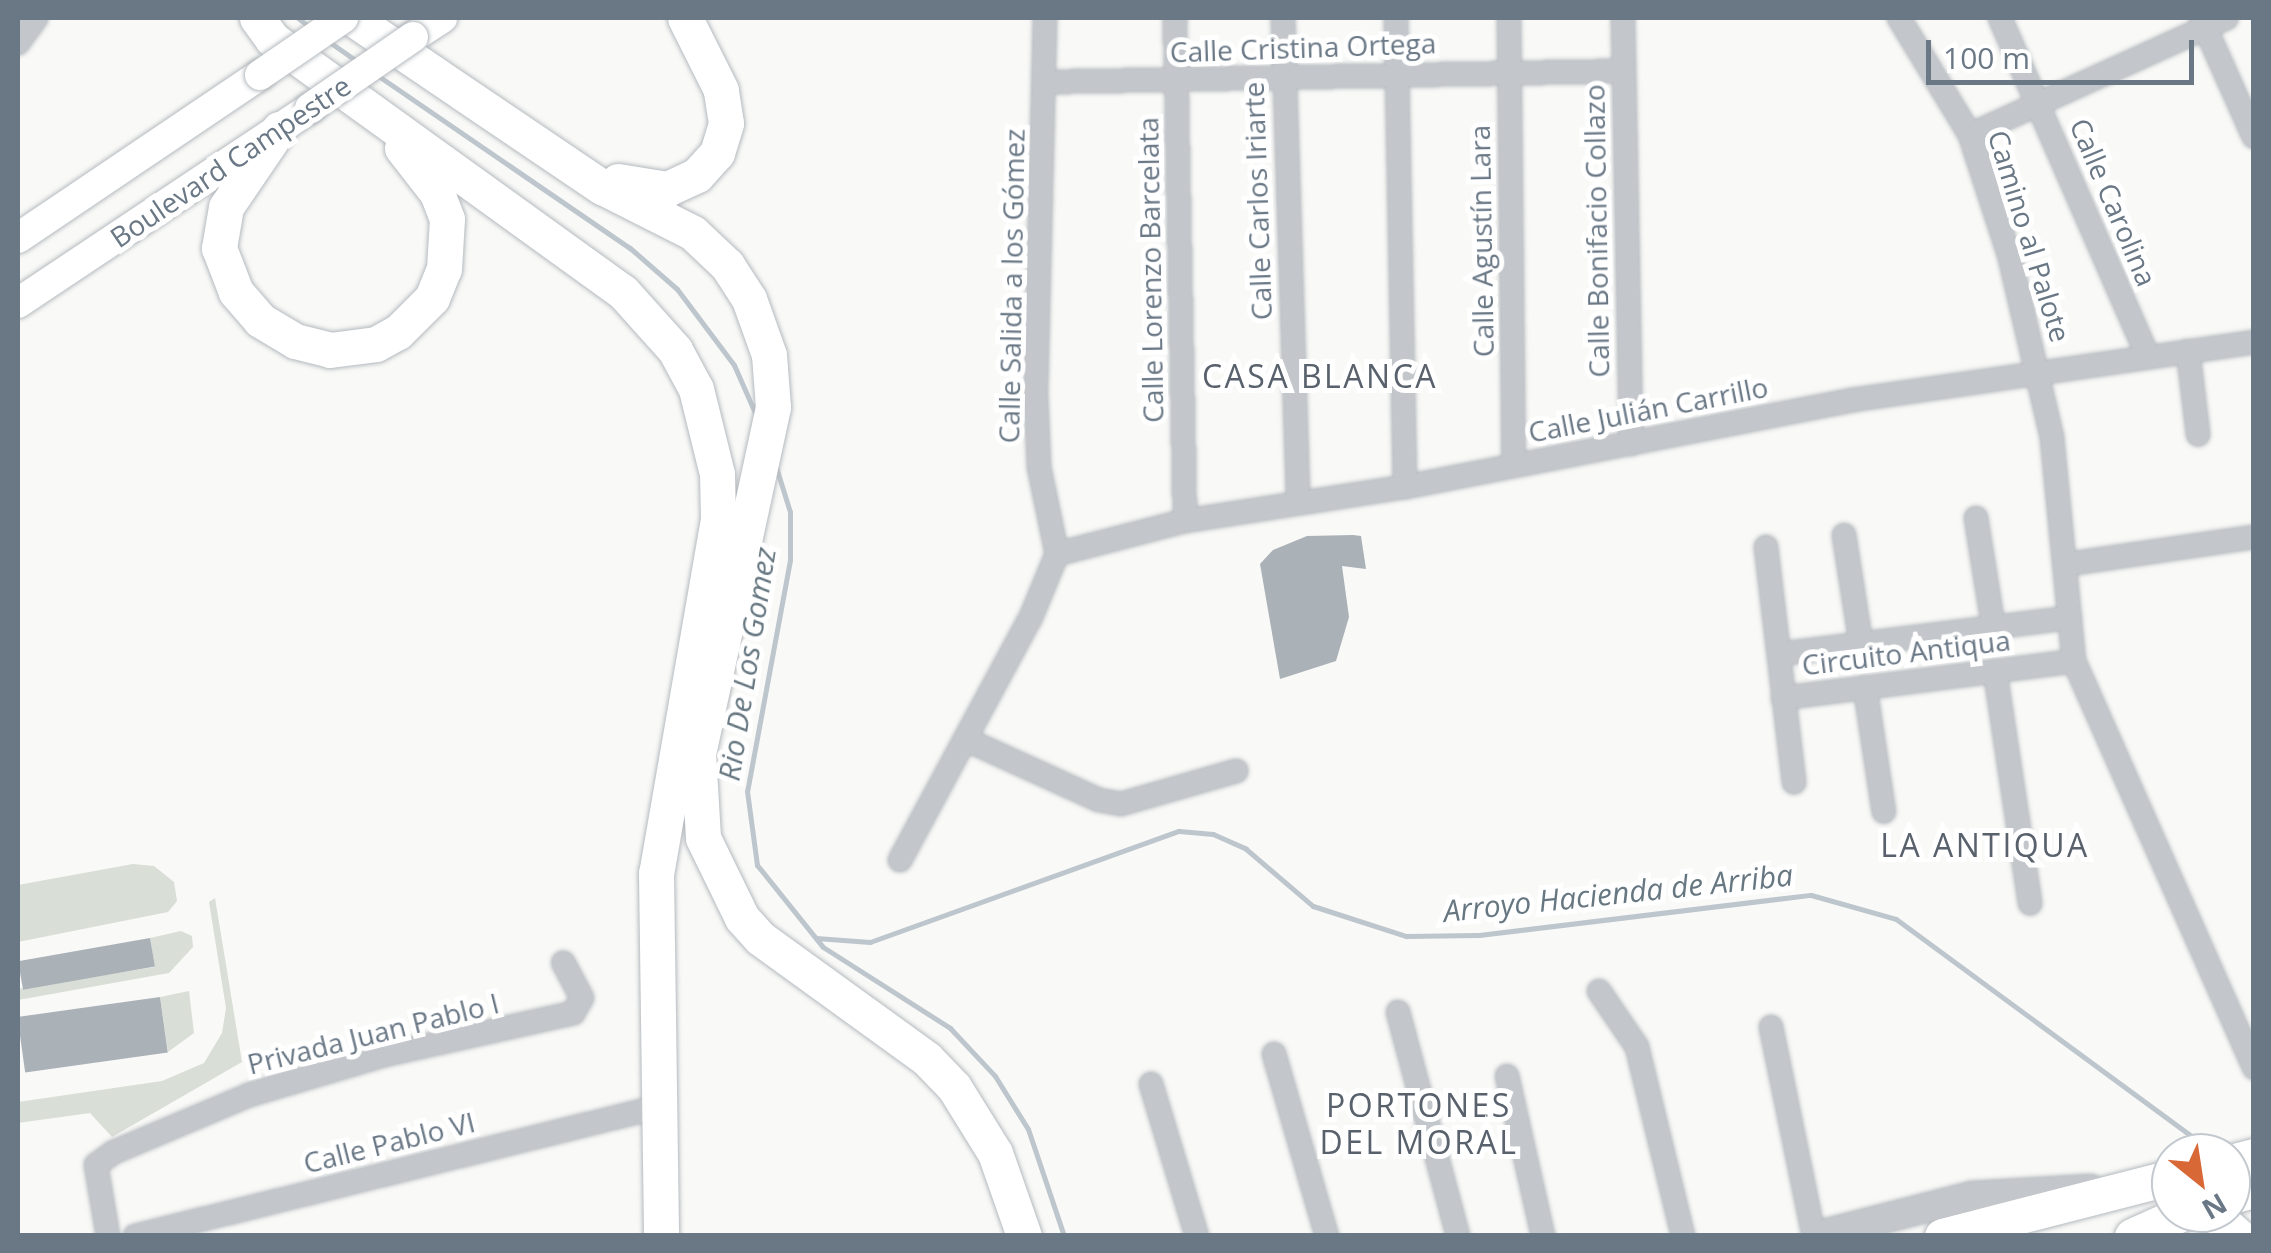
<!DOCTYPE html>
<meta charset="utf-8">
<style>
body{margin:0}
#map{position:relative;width:2271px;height:1253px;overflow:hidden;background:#f9f9f7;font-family:"Open Sans",sans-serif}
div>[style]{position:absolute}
.green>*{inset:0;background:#d9ded6}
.stream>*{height:5px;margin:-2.5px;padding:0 2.5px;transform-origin:2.5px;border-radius:2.5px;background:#bdc6cc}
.building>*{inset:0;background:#aab1b7;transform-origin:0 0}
.roads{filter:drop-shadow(0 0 2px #b5babf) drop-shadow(0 0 2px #b5babf)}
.minor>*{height:22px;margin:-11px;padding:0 11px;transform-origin:11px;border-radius:11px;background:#c3c6ca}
.tertiary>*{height:28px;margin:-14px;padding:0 14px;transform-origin:14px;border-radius:14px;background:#c3c6ca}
.secondary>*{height:30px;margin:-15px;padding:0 15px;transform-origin:15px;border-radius:15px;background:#fff}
.primary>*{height:35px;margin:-17.5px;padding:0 17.5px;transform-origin:17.5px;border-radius:17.5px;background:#fff}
.bridges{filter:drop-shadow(0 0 2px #b5babf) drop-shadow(0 0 2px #b5babf)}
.secondary-bridge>*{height:30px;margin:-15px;padding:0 15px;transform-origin:15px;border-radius:15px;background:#fff}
span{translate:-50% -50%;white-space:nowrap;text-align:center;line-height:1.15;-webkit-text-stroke:10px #fff;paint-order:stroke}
.street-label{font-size:28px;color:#6a7886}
.water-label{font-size:30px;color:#667781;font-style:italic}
.quarter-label{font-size:32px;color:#58616c;letter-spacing:2.5px}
.frame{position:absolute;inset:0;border:20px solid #6a7886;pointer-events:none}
.north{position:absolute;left:2151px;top:1133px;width:100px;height:100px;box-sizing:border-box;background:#fff;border:2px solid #c3c9cf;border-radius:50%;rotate:150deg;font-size:28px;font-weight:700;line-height:40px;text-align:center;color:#6a7886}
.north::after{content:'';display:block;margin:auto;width:35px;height:45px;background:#d96837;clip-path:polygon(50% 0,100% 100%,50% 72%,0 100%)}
.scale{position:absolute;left:1926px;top:40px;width:268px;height:45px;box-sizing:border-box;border:5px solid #6a7886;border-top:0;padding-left:12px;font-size:30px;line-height:35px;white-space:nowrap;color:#6a7886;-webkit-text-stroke:8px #fff;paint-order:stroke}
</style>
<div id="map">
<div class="green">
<div style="clip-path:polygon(133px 864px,154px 866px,174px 882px,177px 901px,168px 912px,18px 942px,18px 885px)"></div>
<div style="clip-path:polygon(215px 898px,242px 1062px,112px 1137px,90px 1113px,18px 1123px,18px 1102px,162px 1081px,204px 1063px,222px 1033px,226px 1008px,209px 902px)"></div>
<div style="clip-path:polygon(181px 931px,192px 936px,193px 947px,169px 973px,18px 1000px,18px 989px,155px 967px,150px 938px)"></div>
<div style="clip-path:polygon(189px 991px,194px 1033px,168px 1052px,160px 997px)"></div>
</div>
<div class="stream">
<div style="left:298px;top:18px;width:16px;rotate:38deg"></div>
<div style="left:328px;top:41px;width:38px;rotate:35deg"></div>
<div style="left:377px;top:75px;width:306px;rotate:34.4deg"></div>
<div style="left:630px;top:248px;width:62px;rotate:41.1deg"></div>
<div style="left:677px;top:289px;width:95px;rotate:53.1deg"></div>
<div style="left:734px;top:365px;width:55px;rotate:66.3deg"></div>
<div style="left:776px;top:467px;width:47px;rotate:72.7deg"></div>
<div style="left:790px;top:512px;width:48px;rotate:90deg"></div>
<div style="left:790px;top:560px;width:235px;rotate:100.5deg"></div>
<div style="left:747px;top:791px;width:75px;rotate:82.3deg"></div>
<div style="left:757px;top:865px;width:105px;rotate:51.2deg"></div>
<div style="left:823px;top:947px;width:151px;rotate:32.5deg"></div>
<div style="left:950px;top:1028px;width:66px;rotate:46.8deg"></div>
<div style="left:995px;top:1076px;width:62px;rotate:58.1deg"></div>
<div style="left:1028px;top:1129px;width:113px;rotate:71.4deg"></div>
<div style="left:816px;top:938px;width:54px;rotate:4.2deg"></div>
<div style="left:870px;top:942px;width:328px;rotate:-19.8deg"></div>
<div style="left:1179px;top:831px;width:34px;rotate:5deg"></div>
<div style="left:1213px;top:834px;width:36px;rotate:24deg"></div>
<div style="left:1246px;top:849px;width:88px;rotate:40.4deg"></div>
<div style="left:1313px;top:906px;width:98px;rotate:17.9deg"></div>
<div style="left:1406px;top:936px;width:73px;rotate:-0.8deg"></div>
<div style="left:1479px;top:935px;width:334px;rotate:-6.9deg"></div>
<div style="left:1811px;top:895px;width:88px;rotate:15.8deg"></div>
<div style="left:1896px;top:919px;width:396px;rotate:36.3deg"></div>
</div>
<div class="building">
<div style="clip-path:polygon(1353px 535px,1361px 536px,1366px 569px,1342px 566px,1349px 617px,1336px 661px,1280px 679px,1260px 564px,1273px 550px,1307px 536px)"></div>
<div style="left:150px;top:938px;width:29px;height:134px;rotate:80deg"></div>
<div style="left:160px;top:997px;width:56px;height:144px;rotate:82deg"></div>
</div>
<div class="roads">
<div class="minor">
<div style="left:1045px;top:18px;width:379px;rotate:91.4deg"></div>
<div style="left:1036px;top:397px;width:70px;rotate:87.5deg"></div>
<div style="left:1039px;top:467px;width:89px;rotate:78.3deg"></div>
<div style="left:1175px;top:18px;width:503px;rotate:88.86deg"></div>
<div style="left:1283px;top:18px;width:485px;rotate:88.2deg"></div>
<div style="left:1396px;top:18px;width:469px;rotate:88.9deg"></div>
<div style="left:1509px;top:18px;width:446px;rotate:89.4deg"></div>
<div style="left:1623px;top:18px;width:426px;rotate:88.9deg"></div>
<div style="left:1899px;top:18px;width:137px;rotate:58.7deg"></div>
<div style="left:1970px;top:135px;width:125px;rotate:71.9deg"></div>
<div style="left:2009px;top:254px;width:189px;rotate:76.8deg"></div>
<div style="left:2052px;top:438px;width:224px;rotate:84.4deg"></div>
<div style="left:2074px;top:661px;width:445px;rotate:66.1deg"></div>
<div style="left:2000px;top:18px;width:369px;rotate:66.4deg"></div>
<div style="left:2201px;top:18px;width:130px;rotate:66deg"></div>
<div style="left:18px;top:43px;width:31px;rotate:-54deg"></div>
<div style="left:1045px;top:82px;width:577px;rotate:-1.09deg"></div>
<div style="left:1970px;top:135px;width:282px;rotate:-24.5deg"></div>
<div style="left:2188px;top:351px;width:84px;rotate:83.1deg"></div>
<div style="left:1976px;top:518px;width:107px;rotate:80.9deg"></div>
<div style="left:1844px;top:535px;width:110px;rotate:81.1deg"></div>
<div style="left:1766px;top:547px;width:237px;rotate:83.2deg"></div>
<div style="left:1057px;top:554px;width:132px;rotate:-14.5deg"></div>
<div style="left:1185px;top:521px;width:223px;rotate:-8.8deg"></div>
<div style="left:1405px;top:487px;width:455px;rotate:-11deg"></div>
<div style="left:1852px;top:400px;width:406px;rotate:-8.2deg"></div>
<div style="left:2068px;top:564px;width:188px;rotate:-8.3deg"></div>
<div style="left:1779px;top:654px;width:293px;rotate:-7.1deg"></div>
<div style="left:1995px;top:671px;width:235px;rotate:81.4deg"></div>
<div style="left:1865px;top:687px;width:126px;rotate:81.4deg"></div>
<div style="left:1783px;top:698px;width:293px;rotate:-7.2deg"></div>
<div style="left:965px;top:739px;width:147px;rotate:24.5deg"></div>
<div style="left:1099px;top:800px;width:22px;rotate:10deg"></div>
<div style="left:1121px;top:804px;width:120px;rotate:-16deg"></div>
<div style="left:900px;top:860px;width:276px;rotate:-61.7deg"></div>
<div style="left:1031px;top:617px;width:68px;rotate:-67.6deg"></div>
<div style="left:1599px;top:991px;width:68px;rotate:55.8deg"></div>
<div style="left:1637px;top:1047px;width:195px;rotate:76.3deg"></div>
<div style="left:1398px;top:1012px;width:232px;rotate:75deg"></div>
<div style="left:1771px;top:1027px;width:213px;rotate:78.4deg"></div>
<div style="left:1274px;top:1054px;width:190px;rotate:73.8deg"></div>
<div style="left:1507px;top:1076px;width:164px;rotate:77.3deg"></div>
<div style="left:1151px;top:1084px;width:159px;rotate:73.2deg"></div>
<div style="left:108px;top:1236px;width:72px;rotate:-99.6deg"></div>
<div style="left:96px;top:1165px;width:22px;rotate:-36deg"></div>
<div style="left:114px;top:1152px;width:147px;rotate:-22.9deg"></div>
<div style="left:249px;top:1095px;width:141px;rotate:-16.5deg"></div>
<div style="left:384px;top:1055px;width:194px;rotate:-12.5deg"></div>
<div style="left:573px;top:1013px;width:17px;rotate:-59deg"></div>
<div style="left:582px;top:998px;width:40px;rotate:-118deg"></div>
<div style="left:135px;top:1236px;width:539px;rotate:-13.86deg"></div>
</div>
<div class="tertiary">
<div style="left:1816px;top:1236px;width:161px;rotate:-14.4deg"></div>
<div style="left:1972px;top:1196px;width:119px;rotate:-3.4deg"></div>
</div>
<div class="secondary">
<div style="left:413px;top:37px;width:35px;rotate:-33deg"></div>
<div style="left:18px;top:238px;width:292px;rotate:-34deg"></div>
<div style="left:18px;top:303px;width:351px;rotate:-33.7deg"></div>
</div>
<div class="primary">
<div style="left:257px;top:18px;width:26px;rotate:54deg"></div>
<div style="left:272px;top:39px;width:433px;rotate:35.8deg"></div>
<div style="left:623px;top:292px;width:78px;rotate:48.1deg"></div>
<div style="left:675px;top:350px;width:44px;rotate:61.7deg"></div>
<div style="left:696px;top:389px;width:88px;rotate:76.1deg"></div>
<div style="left:717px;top:474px;width:45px;rotate:88.7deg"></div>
<div style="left:718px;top:519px;width:359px;rotate:99.9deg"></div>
<div style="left:656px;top:873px;width:363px;rotate:89.2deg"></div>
<div style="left:352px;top:18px;width:302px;rotate:34.1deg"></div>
<div style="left:602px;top:187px;width:102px;rotate:26.8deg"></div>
<div style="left:693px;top:233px;width:47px;rotate:43.3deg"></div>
<div style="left:727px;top:265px;width:40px;rotate:57.1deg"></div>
<div style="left:749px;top:299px;width:59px;rotate:70.3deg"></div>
<div style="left:769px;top:355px;width:52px;rotate:85.6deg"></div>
<div style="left:773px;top:407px;width:354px;rotate:102.2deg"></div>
<div style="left:698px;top:753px;width:85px;rotate:86.6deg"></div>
<div style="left:703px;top:838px;width:89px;rotate:64deg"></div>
<div style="left:742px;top:918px;width:27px;rotate:48deg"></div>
<div style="left:760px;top:938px;width:206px;rotate:35.9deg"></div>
<div style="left:927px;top:1059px;width:39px;rotate:46deg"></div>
<div style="left:954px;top:1087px;width:78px;rotate:58.2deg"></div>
<div style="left:995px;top:1153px;width:88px;rotate:70.7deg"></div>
<div style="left:279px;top:129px;width:94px;rotate:124.2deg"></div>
<div style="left:226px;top:207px;width:42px;rotate:99.7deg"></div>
<div style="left:219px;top:248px;width:47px;rotate:68.9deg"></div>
<div style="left:236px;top:292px;width:37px;rotate:49deg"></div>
<div style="left:260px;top:320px;width:41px;rotate:31deg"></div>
<div style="left:295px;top:341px;width:36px;rotate:14deg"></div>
<div style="left:330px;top:350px;width:46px;rotate:-7.4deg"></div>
<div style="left:376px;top:344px;width:25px;rotate:-29deg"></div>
<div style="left:398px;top:332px;width:48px;rotate:-45deg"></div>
<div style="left:432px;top:298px;width:31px;rotate:-68deg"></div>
<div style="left:444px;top:269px;width:50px;rotate:-86.6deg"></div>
<div style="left:447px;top:219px;width:28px;rotate:-111deg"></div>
<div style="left:437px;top:193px;width:57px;rotate:-127.9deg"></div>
<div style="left:618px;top:181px;width:50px;rotate:9.3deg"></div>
<div style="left:667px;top:189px;width:33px;rotate:-25deg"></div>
<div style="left:697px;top:175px;width:30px;rotate:-48deg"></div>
<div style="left:717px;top:153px;width:31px;rotate:-73deg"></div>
<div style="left:726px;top:123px;width:33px;rotate:-99deg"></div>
<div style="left:721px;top:90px;width:80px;rotate:-116.6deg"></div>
<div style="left:2231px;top:1162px;width:24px;rotate:-15deg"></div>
<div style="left:2231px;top:1196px;width:24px;rotate:-15deg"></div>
<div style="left:2212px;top:1213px;width:35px;rotate:41deg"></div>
<div style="left:1942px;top:1236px;width:236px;rotate:-14.4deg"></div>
<div style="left:2132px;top:1236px;width:56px;rotate:-24.3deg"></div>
</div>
</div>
<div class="bridges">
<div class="secondary-bridge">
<div style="left:260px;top:75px;width:101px;rotate:-34.5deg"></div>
<div style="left:310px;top:108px;width:125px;rotate:-34.6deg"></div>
</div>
</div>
<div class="street-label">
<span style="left:1303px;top:47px;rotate:-2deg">Calle Cristina Ortega</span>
<span style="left:230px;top:161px;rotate:-34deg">Boulevard Campestre</span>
<span style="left:1257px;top:201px;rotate:-92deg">Calle Carlos Iriarte</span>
<span style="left:2114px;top:202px;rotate:67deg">Calle Carolina</span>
<span style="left:1596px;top:231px;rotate:-91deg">Calle Bonifacio Collazo</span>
<span style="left:2030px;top:236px;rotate:73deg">Camino al Palote</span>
<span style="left:1481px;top:241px;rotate:-91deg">Calle Agustín Lara</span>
<span style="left:1150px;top:270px;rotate:-91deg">Calle Lorenzo Barcelata</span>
<span style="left:1011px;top:286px;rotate:-89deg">Calle Salida a los Gómez</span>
<span style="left:1648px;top:409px;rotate:-11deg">Calle Julián Carrillo</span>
<span style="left:1906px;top:652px;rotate:-7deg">Circuito Antiqua</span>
<span style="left:373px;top:1033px;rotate:-14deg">Privada Juan Pablo I</span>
<span style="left:389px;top:1142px;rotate:-14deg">Calle Pablo VI</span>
</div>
<div class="water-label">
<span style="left:747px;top:664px;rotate:-81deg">Rio De Los Gomez</span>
<span style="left:1618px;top:893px;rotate:-6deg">Arroyo Hacienda de Arriba</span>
</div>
<div class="quarter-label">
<span style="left:1320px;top:376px">CASA BLANCA</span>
<span style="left:1985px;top:845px">LA ANTIQUA</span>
<span style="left:1419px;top:1124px">PORTONES<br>DEL MORAL</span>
</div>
<div class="frame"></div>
<div class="north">N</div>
<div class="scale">100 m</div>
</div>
